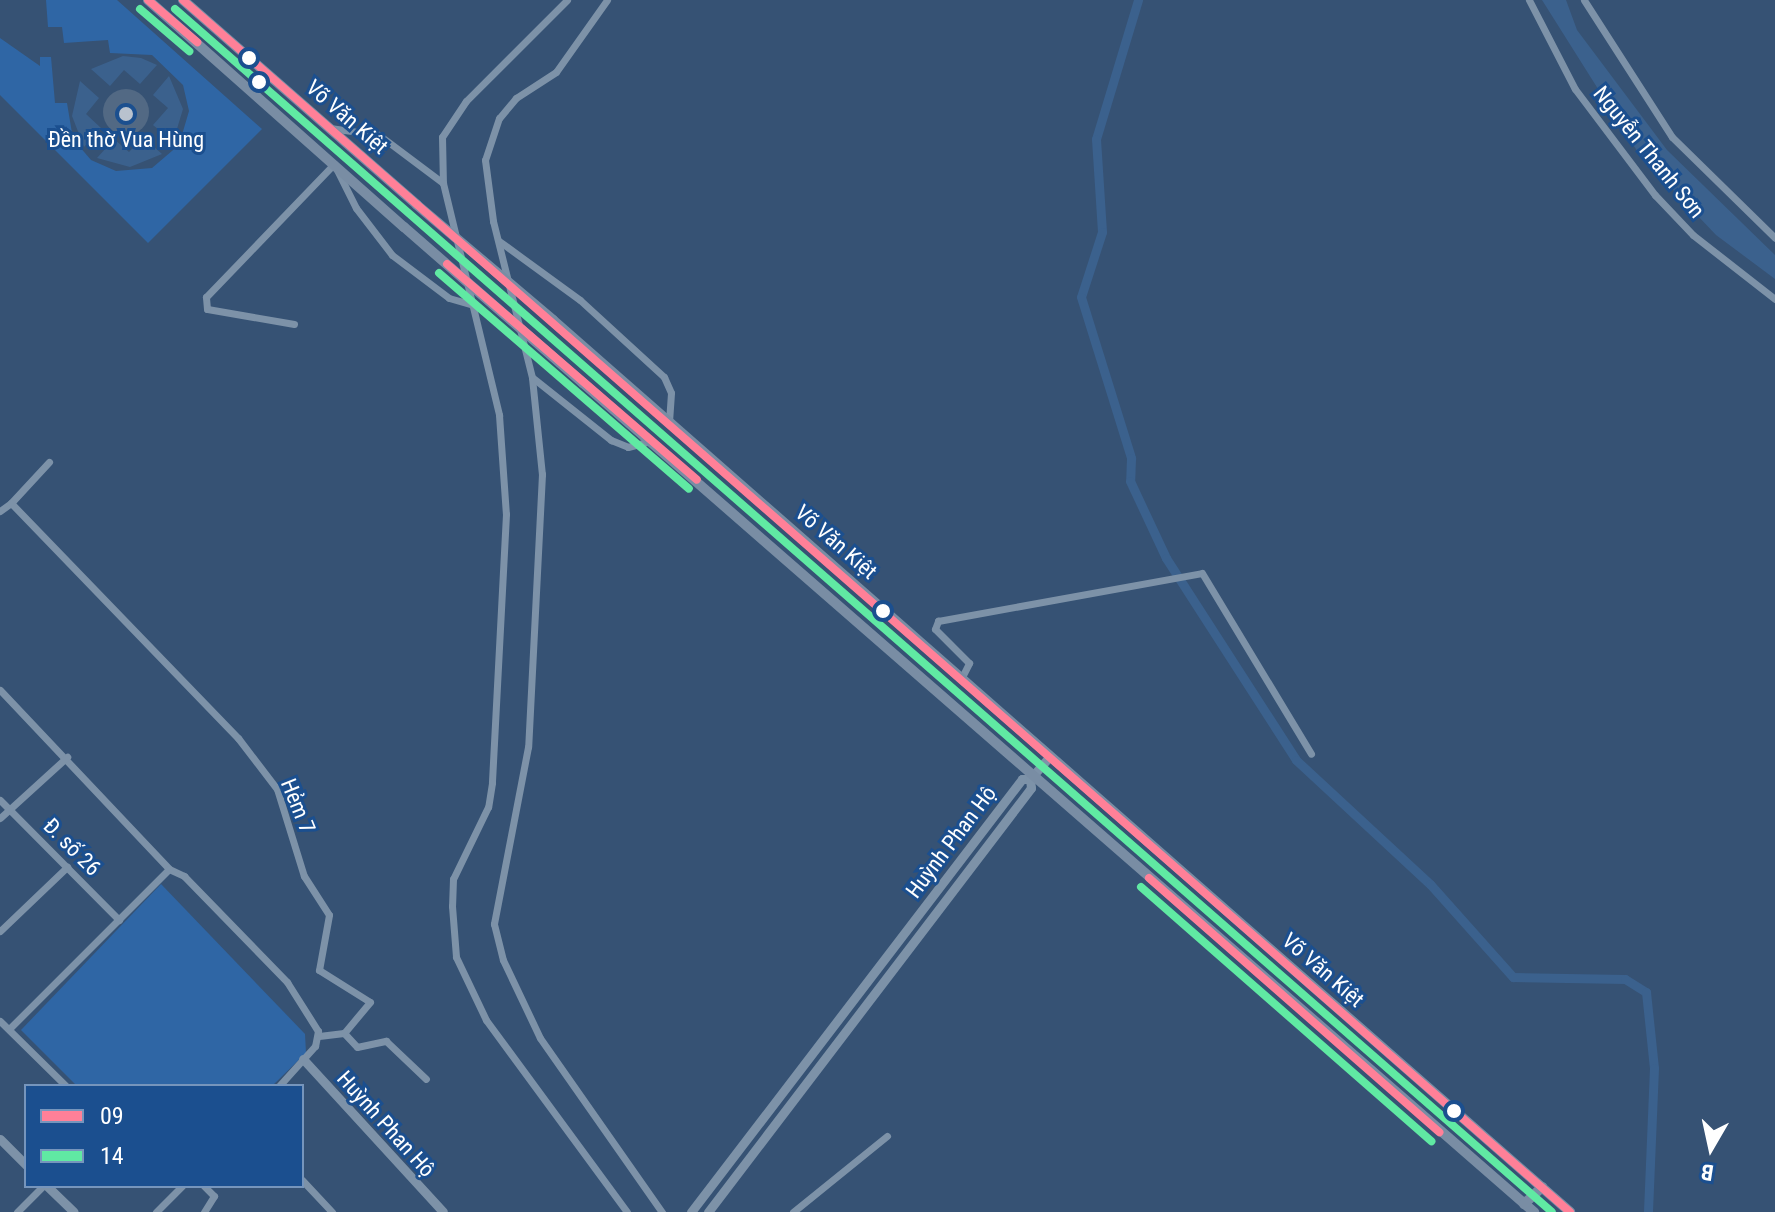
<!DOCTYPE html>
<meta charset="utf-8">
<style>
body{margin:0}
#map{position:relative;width:1775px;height:1212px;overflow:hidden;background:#365274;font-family:"Roboto Condensed",sans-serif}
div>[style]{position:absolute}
.green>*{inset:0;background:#2f66a5}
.water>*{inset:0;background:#3b618d}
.canal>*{height:9px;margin:-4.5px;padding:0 4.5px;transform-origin:4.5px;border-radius:4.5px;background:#3b618d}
.building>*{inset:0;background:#526984}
.round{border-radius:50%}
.minor>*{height:7px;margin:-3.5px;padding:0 3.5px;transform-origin:3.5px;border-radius:3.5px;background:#7d92a8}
.tertiary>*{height:9px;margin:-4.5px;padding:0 4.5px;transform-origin:4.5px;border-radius:4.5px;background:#7d92a8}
.secondary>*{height:10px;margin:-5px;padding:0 5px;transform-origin:5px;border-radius:5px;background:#798da4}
.secondary-bridge>*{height:10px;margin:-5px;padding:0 5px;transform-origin:5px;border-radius:5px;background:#798da4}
.bus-1>*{height:8px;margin:-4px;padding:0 4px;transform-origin:4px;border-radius:4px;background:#ff8098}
.bus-2>*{height:8px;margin:-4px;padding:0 4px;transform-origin:4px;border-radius:4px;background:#60e9a3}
.dots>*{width:22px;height:22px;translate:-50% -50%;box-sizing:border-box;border:4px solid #1b4f8f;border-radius:50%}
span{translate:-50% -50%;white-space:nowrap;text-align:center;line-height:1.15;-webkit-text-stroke:6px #1b4f8f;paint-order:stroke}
.street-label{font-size:22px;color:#fff}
.poi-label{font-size:22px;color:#fff}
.legend{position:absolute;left:24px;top:1084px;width:280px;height:104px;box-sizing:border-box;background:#1b4f8f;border:2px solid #7695bc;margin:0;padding:10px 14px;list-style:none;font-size:24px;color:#fff}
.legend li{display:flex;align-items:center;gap:16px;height:40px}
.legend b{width:40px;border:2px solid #7695bc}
.north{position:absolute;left:1671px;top:1108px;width:80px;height:80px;-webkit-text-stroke:6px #1b4f8f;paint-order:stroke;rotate:189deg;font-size:22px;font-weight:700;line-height:32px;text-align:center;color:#fff}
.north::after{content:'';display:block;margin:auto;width:28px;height:36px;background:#fff;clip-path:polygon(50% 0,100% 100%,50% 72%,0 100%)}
</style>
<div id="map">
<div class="green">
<div style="clip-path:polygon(46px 0,117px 0,262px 129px,148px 243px,0 95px,0 38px,40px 66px,40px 57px,51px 57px,55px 103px,67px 103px,73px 139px,91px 160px,116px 171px,152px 168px,179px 145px,189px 111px,183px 85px,152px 55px,110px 53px,108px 40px,64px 43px,62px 27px,48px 27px)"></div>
<div style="clip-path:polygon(161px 884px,305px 1034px,306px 1053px,272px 1086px,77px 1086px,21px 1030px)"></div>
</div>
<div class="water">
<div style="clip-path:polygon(1542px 0,1566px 0,1577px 30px,1667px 150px,1775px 255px,1775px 279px,1716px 235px,1639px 154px)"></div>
<div style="clip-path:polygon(123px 56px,141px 58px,157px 65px,140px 84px,124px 70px,110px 86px,91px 69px)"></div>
<div style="clip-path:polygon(169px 76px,183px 109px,173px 142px,153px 125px,168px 108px,153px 95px)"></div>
<div style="clip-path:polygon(80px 81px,99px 98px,86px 114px,101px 128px,84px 147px,72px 116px)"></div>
<div style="clip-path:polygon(143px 137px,162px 154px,130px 167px,97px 158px,114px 139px,129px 152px)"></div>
</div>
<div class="canal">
<div style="left:1138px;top:0;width:145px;rotate:106.8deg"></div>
<div style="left:1096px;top:139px;width:93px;rotate:86.3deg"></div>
<div style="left:1102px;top:232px;width:68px;rotate:107.9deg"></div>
<div style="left:1081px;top:297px;width:169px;rotate:72.7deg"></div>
<div style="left:1131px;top:458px;width:23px;rotate:92deg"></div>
<div style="left:1130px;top:481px;width:85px;rotate:64.9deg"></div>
<div style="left:1166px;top:558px;width:240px;rotate:57.2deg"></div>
<div style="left:1296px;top:760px;width:183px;rotate:42.8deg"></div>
<div style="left:1430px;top:884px;width:125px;rotate:48.3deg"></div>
<div style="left:1513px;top:977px;width:112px;rotate:1deg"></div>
<div style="left:1625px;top:979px;width:25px;rotate:32deg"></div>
<div style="left:1646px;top:992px;width:76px;rotate:84deg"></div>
<div style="left:1654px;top:1068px;width:144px;rotate:92.4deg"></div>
</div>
<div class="building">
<div class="round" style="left:103px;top:89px;width:46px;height:46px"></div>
</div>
<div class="minor">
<div style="left:567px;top:0;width:143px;rotate:135deg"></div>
<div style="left:466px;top:101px;width:43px;rotate:123.7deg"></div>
<div style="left:442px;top:137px;width:46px;rotate:88.8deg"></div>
<div style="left:443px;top:183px;width:239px;rotate:76.4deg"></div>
<div style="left:499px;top:415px;width:99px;rotate:86deg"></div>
<div style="left:506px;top:514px;width:269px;rotate:93deg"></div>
<div style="left:492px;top:783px;width:24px;rotate:99deg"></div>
<div style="left:488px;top:807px;width:80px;rotate:115.9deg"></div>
<div style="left:453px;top:879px;width:27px;rotate:92deg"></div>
<div style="left:452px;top:906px;width:51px;rotate:85.5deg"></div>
<div style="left:456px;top:957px;width:70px;rotate:64.5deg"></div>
<div style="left:486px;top:1020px;width:238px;rotate:53.7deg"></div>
<div style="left:607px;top:0;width:88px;rotate:125.3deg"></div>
<div style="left:556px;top:72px;width:48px;rotate:147deg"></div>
<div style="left:516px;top:98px;width:26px;rotate:130deg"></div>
<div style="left:499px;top:118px;width:44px;rotate:108.4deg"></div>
<div style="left:485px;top:160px;width:62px;rotate:82.5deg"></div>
<div style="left:493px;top:221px;width:162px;rotate:76deg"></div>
<div style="left:532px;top:378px;width:97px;rotate:84.1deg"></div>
<div style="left:542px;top:474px;width:273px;rotate:92.9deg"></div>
<div style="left:528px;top:747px;width:180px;rotate:100.9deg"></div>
<div style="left:494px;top:924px;width:37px;rotate:76deg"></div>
<div style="left:503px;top:960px;width:86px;rotate:64.6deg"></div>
<div style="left:540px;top:1038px;width:213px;rotate:55deg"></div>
<div style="left:1529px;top:0;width:100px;rotate:62.7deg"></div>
<div style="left:1575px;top:89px;width:133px;rotate:53deg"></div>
<div style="left:1655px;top:195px;width:55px;rotate:46.5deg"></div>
<div style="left:1693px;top:235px;width:104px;rotate:38deg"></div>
<div style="left:1584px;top:0;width:163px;rotate:57.3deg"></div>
<div style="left:1672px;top:137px;width:144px;rotate:44.4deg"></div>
<div style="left:330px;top:128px;width:49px;rotate:8.1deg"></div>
<div style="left:379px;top:135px;width:80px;rotate:36.9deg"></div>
<div style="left:499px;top:241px;width:100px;rotate:36.1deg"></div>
<div style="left:580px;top:300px;width:114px;rotate:42.5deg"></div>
<div style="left:664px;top:377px;width:17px;rotate:66deg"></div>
<div style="left:671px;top:393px;width:28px;rotate:94deg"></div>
<div style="left:294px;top:324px;width:88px;rotate:-170.2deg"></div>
<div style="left:207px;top:309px;width:12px;rotate:-95deg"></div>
<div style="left:206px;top:297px;width:185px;rotate:-46.1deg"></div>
<div style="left:334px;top:164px;width:49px;rotate:63.4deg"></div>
<div style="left:356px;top:208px;width:59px;rotate:52.5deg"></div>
<div style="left:392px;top:255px;width:71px;rotate:37deg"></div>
<div style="left:449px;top:298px;width:26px;rotate:16deg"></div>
<div style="left:533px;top:378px;width:100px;rotate:38.5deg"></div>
<div style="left:611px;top:440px;width:18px;rotate:22deg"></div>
<div style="left:628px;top:447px;width:24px;rotate:-15deg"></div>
<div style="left:11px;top:503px;width:56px;rotate:-47.2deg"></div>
<div style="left:0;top:511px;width:14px;rotate:-36deg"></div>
<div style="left:11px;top:503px;width:327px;rotate:46deg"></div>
<div style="left:238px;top:738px;width:64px;rotate:52.6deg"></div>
<div style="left:277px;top:789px;width:91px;rotate:72.8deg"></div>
<div style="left:304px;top:876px;width:46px;rotate:57.3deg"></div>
<div style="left:329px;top:915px;width:56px;rotate:100.3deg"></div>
<div style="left:319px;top:970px;width:60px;rotate:32.1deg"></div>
<div style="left:370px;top:1002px;width:40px;rotate:130deg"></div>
<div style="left:344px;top:1033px;width:19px;rotate:47deg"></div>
<div style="left:357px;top:1047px;width:30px;rotate:-12deg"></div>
<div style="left:386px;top:1041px;width:55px;rotate:43.5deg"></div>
<div style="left:961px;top:679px;width:18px;rotate:-63deg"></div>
<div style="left:969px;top:663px;width:48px;rotate:-135deg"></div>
<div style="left:935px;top:629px;width:9px;rotate:-69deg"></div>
<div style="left:938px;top:621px;width:268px;rotate:-10.3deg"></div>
<div style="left:1202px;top:573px;width:211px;rotate:58.9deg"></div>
<div style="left:0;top:690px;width:246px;rotate:46.6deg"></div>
<div style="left:0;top:800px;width:169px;rotate:45.2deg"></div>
<div style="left:0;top:818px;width:91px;rotate:-42.3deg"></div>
<div style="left:169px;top:869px;width:17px;rotate:25deg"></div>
<div style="left:184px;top:876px;width:148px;rotate:45.8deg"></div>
<div style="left:287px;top:982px;width:58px;rotate:57.7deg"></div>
<div style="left:318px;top:1031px;width:15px;rotate:101deg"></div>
<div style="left:315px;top:1046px;width:54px;rotate:132deg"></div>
<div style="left:0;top:931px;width:93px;rotate:-43.7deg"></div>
<div style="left:0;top:1021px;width:93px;rotate:44.6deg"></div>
<div style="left:9px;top:1029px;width:226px;rotate:-45deg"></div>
<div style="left:319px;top:1036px;width:25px;rotate:-7deg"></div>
<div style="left:302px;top:1180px;width:44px;rotate:46.8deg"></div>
<div style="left:17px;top:1212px;width:37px;rotate:-45deg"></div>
<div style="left:156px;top:1212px;width:37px;rotate:-45deg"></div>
<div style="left:204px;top:1212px;width:19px;rotate:-58deg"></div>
<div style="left:214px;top:1196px;width:14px;rotate:-135deg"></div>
<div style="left:793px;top:1212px;width:121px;rotate:-39deg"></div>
</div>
<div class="tertiary">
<div style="left:1030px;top:779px;width:29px;rotate:-49deg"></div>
<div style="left:303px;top:1059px;width:207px;rotate:47.5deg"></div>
<div style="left:0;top:1139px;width:37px;rotate:45deg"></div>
<div style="left:47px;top:1186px;width:37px;rotate:44deg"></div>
<div style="left:691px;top:1212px;width:545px;rotate:-52.6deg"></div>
<div style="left:1022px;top:779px;width:8px"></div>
<div style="left:708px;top:1212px;width:533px;rotate:-52.7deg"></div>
<div style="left:1031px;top:788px;width:9px;rotate:-96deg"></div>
</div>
<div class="secondary">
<div style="left:148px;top:0;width:342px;rotate:41.6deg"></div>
<div style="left:183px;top:0;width:311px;rotate:41.2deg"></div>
<div style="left:553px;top:320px;width:1353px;rotate:41.25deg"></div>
<div style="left:583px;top:383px;width:1262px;rotate:41.08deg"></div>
<div style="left:1524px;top:1204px;width:25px;rotate:-43deg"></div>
</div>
<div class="secondary-bridge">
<div style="left:417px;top:205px;width:178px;rotate:40.2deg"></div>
<div style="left:404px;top:227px;width:237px;rotate:41.1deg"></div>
</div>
<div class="bus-1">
<div style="left:148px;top:0;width:65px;rotate:40.6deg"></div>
<div style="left:183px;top:0;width:1842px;rotate:41.15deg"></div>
<div style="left:447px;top:264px;width:330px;rotate:40.8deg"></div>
<div style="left:1149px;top:878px;width:386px;rotate:41.2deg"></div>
</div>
<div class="bus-2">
<div style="left:140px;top:9px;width:65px;rotate:40.6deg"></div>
<div style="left:175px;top:9px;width:1828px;rotate:41.14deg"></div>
<div style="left:439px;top:273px;width:330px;rotate:40.8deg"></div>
<div style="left:1141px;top:887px;width:386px;rotate:41.2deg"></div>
</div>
<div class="dots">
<div style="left:249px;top:58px;background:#fff"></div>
<div style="left:259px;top:82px;background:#fff"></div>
<div style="left:126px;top:114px;background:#b9c2ce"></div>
<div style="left:883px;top:611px;background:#fff"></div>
<div style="left:1454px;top:1111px;background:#fff"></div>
</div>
<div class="street-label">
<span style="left:347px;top:117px;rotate:41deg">Võ Văn Kiệt</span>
<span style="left:1649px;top:152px;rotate:51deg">Nguyễn Thanh Sơn</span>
<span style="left:836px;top:542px;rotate:41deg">Võ Văn Kiệt</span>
<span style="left:298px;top:806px;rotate:68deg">Hẻm 7</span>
<span style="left:951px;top:842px;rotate:-53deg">Huỳnh Phan Hộ</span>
<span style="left:72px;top:847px;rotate:45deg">Đ. số 26</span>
<span style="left:1323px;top:970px;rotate:41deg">Võ Văn Kiệt</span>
<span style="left:386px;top:1124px;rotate:48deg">Huỳnh Phan Hộ</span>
</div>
<div class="poi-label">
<span style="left:126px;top:140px">Đền thờ Vua Hùng</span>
</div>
<ul class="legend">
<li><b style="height:10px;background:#ff8098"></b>09</li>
<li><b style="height:10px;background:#60e9a3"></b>14</li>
</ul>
<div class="north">B</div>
</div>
